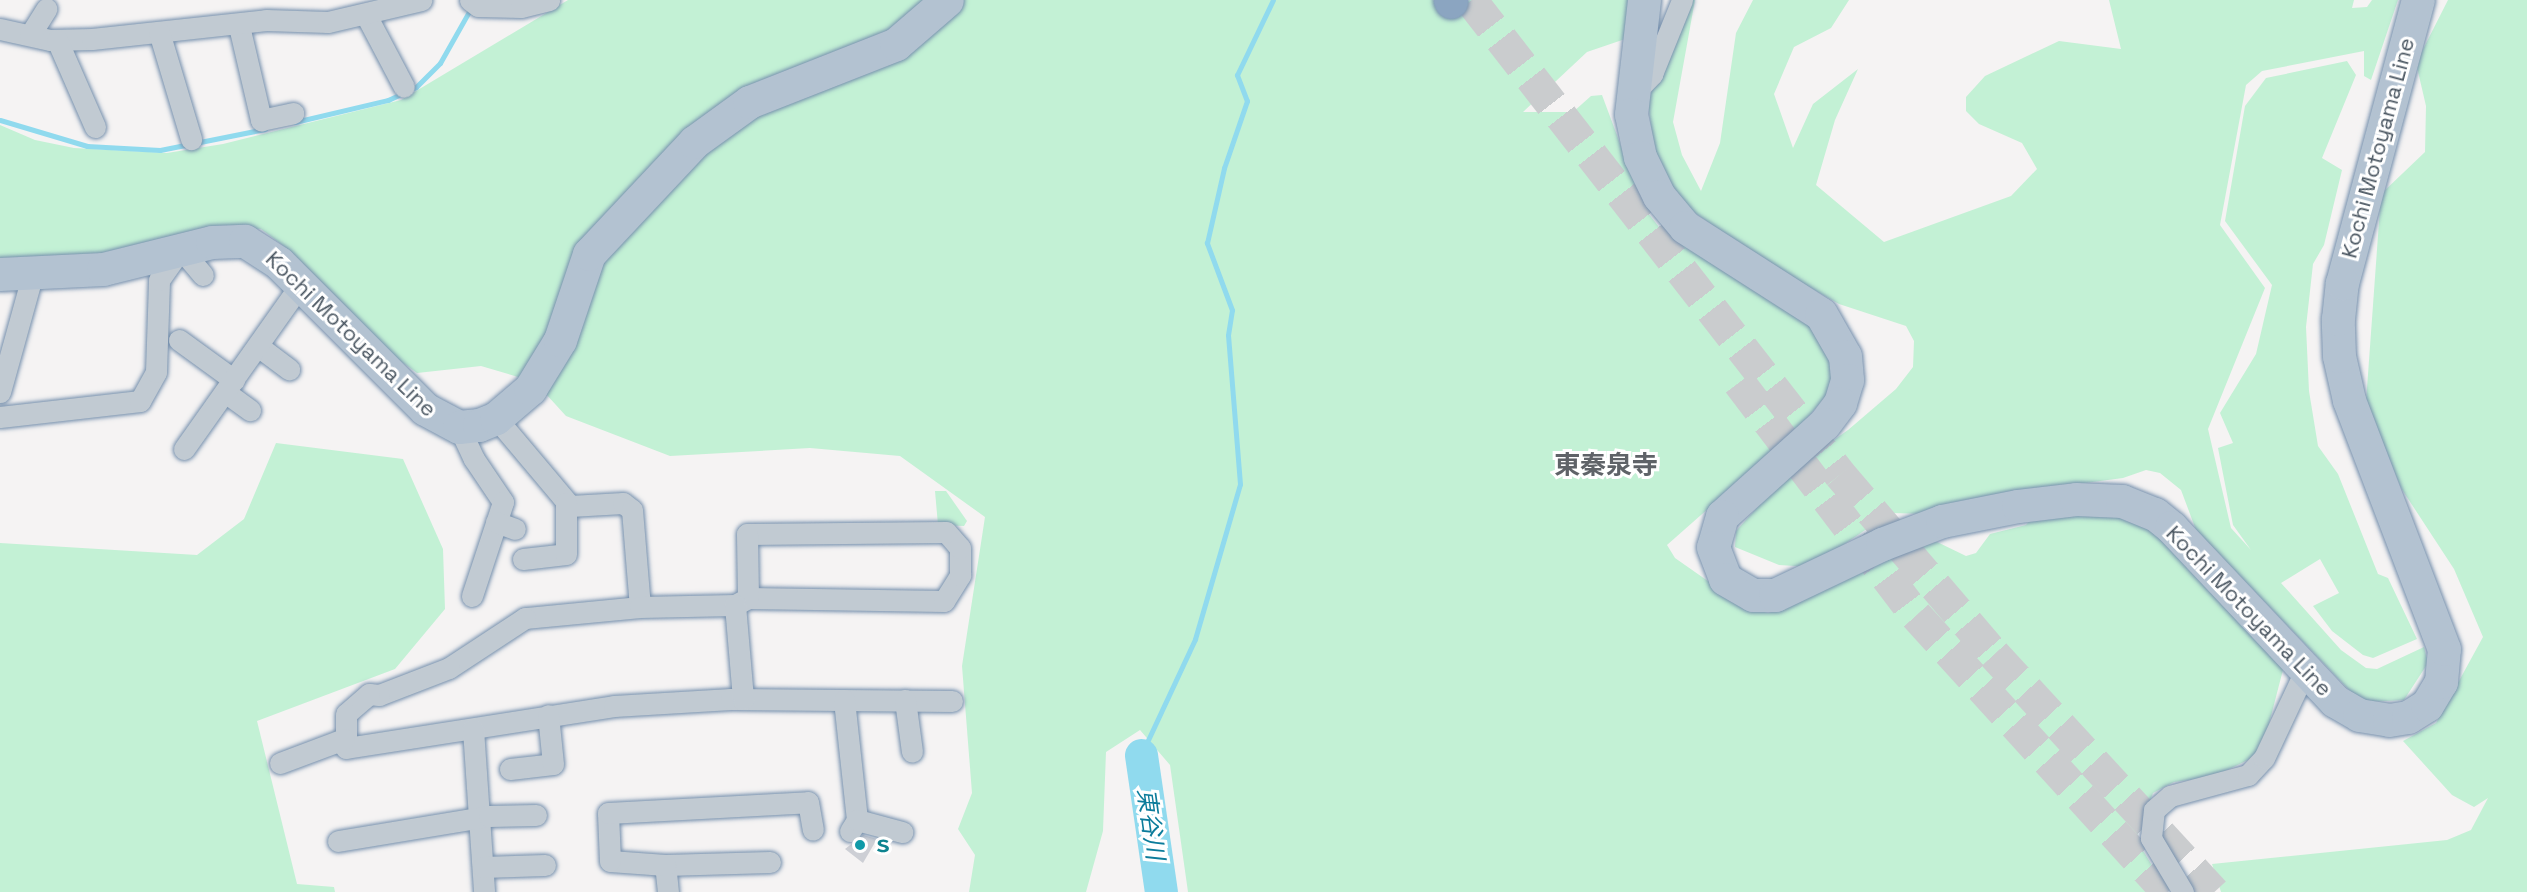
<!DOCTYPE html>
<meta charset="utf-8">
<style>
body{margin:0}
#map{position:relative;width:2527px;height:892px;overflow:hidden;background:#f5f3f3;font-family:"Space Grotesk","Noto Sans JP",sans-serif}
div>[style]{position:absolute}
.green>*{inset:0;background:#c3f1d5}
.stream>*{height:5px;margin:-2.5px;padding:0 2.5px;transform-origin:2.5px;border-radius:2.5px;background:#90daee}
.river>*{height:33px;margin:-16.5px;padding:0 16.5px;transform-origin:16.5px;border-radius:16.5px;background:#90daee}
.building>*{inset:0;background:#cdcfd5}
.motorway-tunnel>*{height:33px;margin-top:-16.5px;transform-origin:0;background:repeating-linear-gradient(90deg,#caccce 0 33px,transparent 0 49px)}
.roads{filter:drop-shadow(0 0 2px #7690ad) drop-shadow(0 0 2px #7690ad)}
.minor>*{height:21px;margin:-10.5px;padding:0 10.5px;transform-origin:10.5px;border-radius:10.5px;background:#c1cad2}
.primary>*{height:33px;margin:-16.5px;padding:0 16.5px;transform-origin:16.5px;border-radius:16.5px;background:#b3c2d1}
.motorway>*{height:33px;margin:-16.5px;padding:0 16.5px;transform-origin:16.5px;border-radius:16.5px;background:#8ba5c1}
.dots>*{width:16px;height:16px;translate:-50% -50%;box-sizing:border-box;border:3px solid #fff;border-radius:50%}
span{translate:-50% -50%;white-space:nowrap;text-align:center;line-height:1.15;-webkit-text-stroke:6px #fff;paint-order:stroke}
.street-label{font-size:22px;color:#4a5661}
.culture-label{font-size:22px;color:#0d838f;font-weight:700}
.left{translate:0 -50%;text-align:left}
.water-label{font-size:24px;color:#0c7c9b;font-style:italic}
.quarter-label{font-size:26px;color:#5f6368;font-weight:700}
</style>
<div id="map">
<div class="green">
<div style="clip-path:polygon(568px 0,1433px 0,1449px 16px,1470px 0,1634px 0,1631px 37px,1587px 52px,1523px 112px,1573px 112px,1591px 96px,1602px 95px,1644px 208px,1659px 227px,1805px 317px,1835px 369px,1827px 395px,1795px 432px,1667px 545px,1675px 558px,1745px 607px,1768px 613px,1791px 606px,1840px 579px,1931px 539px,1966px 556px,1976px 553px,1990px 534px,2026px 525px,2036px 514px,2097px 512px,2142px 521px,2284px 666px,2265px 739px,2254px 757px,2213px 777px,2174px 782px,2153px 793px,2136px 839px,2168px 892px,1188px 892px,1170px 765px,1140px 730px,1106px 752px,1103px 831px,1086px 892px,969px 892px,975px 855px,958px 829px,972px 793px,962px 666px,985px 517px,900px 456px,810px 448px,670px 456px,566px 416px,535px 382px,481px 366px,417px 373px,370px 339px,285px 247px,261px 229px,230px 228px,121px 255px,0 261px,0 125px,35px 140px,74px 148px,167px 153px,223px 144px,401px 100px)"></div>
<div style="clip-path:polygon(1687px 0,1695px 0,1673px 122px,1682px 155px,1701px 191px,1720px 143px,1736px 33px,1753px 0,1849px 0,1831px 28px,1794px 47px,1774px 94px,1793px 148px,1813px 104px,1858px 69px,1835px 120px,1816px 185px,1884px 242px,2011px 196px,2037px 169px,2022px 143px,1979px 124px,1966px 111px,1966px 97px,1985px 76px,2059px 41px,2121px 49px,2109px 0,2354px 0,2352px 8px,2367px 7px,2372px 0,2398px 0,2371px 80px,2364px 76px,2364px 51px,2262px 71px,2246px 85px,2220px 225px,2265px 288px,2208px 429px,2231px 528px,2251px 550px,2233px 525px,2218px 448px,2233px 443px,2220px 413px,2256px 354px,2272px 285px,2225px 221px,2245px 106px,2266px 78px,2347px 61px,2356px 75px,2322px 158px,2342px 170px,2324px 245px,2313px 264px,2306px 327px,2309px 391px,2318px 446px,2338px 474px,2378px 574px,2388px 578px,2417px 639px,2373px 658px,2363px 655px,2332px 631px,2313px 606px,2339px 593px,2320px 559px,2281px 583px,2341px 650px,2366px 668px,2377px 669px,2424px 647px,2428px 663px,2404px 700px,2368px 702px,2351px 692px,2196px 530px,2181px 490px,2160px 473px,2146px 470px,2123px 478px,2009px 493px,1930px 514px,1890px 513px,1811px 567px,1779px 565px,1735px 547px,1736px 531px,1790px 471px,1848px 430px,1896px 389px,1913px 367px,1914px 341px,1906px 326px,1839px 304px,1761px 260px,1691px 210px,1664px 175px,1653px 145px,1648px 101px)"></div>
<div style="clip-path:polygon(2448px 0,2527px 0,2527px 892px,2221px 892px,2212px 864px,2447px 840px,2471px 830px,2488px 798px,2474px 807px,2452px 795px,2403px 741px,2436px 723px,2483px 637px,2454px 569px,2401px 488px,2366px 402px,2381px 194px,2425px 152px,2426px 106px,2416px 63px)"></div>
<div style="clip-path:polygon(276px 443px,403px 459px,443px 549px,445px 609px,395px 669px,257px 721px,297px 884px,334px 887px,335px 892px,0 892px,0 543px,197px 555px,244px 519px)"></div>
<div style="clip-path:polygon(935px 491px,946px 491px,967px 521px,964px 526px,938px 525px)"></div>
</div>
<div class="stream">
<div style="left:0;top:120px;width:91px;rotate:16.6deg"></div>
<div style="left:87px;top:146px;width:73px;rotate:3.1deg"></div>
<div style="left:160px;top:150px;width:107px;rotate:-11.3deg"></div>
<div style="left:295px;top:122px;width:96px;rotate:-13.3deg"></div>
<div style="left:388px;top:100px;width:31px;rotate:-25deg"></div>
<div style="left:416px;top:87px;width:34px;rotate:-45deg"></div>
<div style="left:440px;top:63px;width:63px;rotate:-60.6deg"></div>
<div style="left:1141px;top:755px;width:128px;rotate:-65deg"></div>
<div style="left:1195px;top:639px;width:161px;rotate:-73.8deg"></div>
<div style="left:1240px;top:484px;width:149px;rotate:-94.6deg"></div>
<div style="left:1228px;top:335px;width:25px;rotate:-81deg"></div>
<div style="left:1232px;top:310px;width:72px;rotate:-110.5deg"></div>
<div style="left:1207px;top:243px;width:77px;rotate:-77.2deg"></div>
<div style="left:1224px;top:168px;width:71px;rotate:-71.1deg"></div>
<div style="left:1247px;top:101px;width:28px;rotate:-111deg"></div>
<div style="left:1237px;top:75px;width:83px;rotate:-64.4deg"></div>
</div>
<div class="river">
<div style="left:1141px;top:755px;width:138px;rotate:81.7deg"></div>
</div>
<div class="building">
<div style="clip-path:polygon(863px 835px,877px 839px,863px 863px,845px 849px)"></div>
</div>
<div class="motorway-tunnel">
<div style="left:1471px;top:0;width:601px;rotate:52.1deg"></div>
<div style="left:1840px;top:474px;width:237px;rotate:49.5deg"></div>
<div style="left:1994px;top:654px;width:324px;rotate:47.3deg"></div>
<div style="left:1739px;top:382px;width:293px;rotate:52.8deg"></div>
<div style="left:1916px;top:615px;width:374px;rotate:47.7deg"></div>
</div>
<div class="roads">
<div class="minor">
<div style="left:470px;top:0;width:10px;rotate:37deg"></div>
<div style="left:478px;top:6px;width:43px;rotate:1.3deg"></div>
<div style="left:521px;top:7px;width:29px;rotate:-14deg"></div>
<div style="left:366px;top:15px;width:81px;rotate:62.2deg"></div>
<div style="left:239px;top:26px;width:97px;rotate:76.8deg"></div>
<div style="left:261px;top:120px;width:33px;rotate:-12deg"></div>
<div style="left:0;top:29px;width:51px;rotate:12.4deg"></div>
<div style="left:50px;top:40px;width:42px;rotate:-1.4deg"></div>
<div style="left:92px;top:39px;width:175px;rotate:-6.2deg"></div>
<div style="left:266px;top:20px;width:62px;rotate:1.8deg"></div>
<div style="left:328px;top:22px;width:96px;rotate:-13.3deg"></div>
<div style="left:159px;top:32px;width:112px;rotate:73.3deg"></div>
<div style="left:30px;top:35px;width:31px;rotate:-58deg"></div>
<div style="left:57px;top:40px;width:95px;rotate:66.4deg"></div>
<div style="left:1633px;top:94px;width:28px;rotate:-46deg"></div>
<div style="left:1652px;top:74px;width:80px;rotate:-67.9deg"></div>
<div style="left:179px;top:340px;width:68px;rotate:36deg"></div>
<div style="left:258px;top:346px;width:39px;rotate:37deg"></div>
<div style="left:0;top:392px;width:123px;rotate:-74.5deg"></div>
<div style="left:225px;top:392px;width:31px;rotate:36deg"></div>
<div style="left:0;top:417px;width:141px;rotate:-6.5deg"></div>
<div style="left:140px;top:401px;width:33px;rotate:-61deg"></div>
<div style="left:156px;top:372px;width:92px;rotate:-88.1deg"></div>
<div style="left:159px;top:280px;width:38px;rotate:-55deg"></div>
<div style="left:181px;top:249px;width:34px;rotate:50deg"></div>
<div style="left:496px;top:418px;width:115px;rotate:49.9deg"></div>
<div style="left:570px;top:506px;width:53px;rotate:-3.2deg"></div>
<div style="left:623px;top:503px;width:11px;rotate:38deg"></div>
<div style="left:632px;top:510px;width:97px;rotate:85.3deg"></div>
<div style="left:640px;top:607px;width:116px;rotate:174.5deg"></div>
<div style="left:525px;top:618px;width:91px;rotate:146.7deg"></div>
<div style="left:449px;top:668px;width:75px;rotate:158.9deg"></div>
<div style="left:379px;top:695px;width:10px;rotate:-174deg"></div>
<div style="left:369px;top:694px;width:30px;rotate:139deg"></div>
<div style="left:346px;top:714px;width:34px;rotate:90deg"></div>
<div style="left:346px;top:748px;width:271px;rotate:-8.9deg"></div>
<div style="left:614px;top:706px;width:117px;rotate:-3.4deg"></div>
<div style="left:731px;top:699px;width:221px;rotate:0.5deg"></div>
<div style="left:459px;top:427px;width:35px;rotate:65deg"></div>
<div style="left:474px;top:459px;width:52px;rotate:56deg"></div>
<div style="left:503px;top:502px;width:99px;rotate:108.3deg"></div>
<div style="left:184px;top:449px;width:201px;rotate:-54.7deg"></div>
<div style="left:496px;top:522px;width:20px;rotate:20deg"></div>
<div style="left:523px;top:559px;width:43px;rotate:-6.6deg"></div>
<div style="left:566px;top:554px;width:51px;rotate:-90deg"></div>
<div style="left:735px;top:605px;width:15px;rotate:-28deg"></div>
<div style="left:748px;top:598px;width:196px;rotate:0.9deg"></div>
<div style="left:944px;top:601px;width:31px;rotate:-58deg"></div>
<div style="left:960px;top:575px;width:27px;rotate:-90deg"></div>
<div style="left:960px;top:548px;width:21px;rotate:-131deg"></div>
<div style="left:946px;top:532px;width:199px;rotate:179.4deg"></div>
<div style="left:747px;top:534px;width:64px;rotate:89.1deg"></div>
<div style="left:640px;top:607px;width:95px;rotate:-1.2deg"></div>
<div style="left:735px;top:605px;width:94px;rotate:85.1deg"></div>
<div style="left:844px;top:700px;width:121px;rotate:83.8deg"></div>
<div style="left:857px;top:820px;width:13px;rotate:122deg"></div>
<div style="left:905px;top:700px;width:52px;rotate:82.3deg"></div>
<div style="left:473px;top:729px;width:163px;rotate:86.1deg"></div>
<div style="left:280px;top:763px;width:68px;rotate:-20.6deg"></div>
<div style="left:510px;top:769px;width:43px;rotate:-6.6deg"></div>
<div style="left:553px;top:764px;width:49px;rotate:-95.8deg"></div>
<div style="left:857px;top:820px;width:47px;rotate:14.9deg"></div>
<div style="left:338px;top:841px;width:153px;rotate:-9.4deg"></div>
<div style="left:489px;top:816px;width:47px;rotate:-1.2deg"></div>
<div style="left:665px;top:865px;width:105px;rotate:-1.6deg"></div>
<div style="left:483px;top:867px;width:62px;rotate:-1.8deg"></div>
<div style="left:668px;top:892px;width:27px;rotate:-96deg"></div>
<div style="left:665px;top:865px;width:55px;rotate:-175.8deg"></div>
<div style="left:610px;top:861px;width:48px;rotate:-92.4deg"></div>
<div style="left:608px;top:813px;width:200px;rotate:-3.1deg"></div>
<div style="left:808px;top:802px;width:28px;rotate:80deg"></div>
<div style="left:2183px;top:892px;width:63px;rotate:-120.7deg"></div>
<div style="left:2151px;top:838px;width:28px;rotate:-84deg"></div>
<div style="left:2154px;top:810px;width:21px;rotate:-41deg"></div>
<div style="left:2170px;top:796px;width:81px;rotate:-15.1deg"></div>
<div style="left:2248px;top:775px;width:23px;rotate:-47deg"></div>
<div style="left:2264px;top:758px;width:96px;rotate:-64.8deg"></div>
</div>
<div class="primary">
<div style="left:1644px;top:0;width:115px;rotate:96.5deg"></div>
<div style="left:1631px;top:114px;width:44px;rotate:78.2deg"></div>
<div style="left:1640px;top:157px;width:43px;rotate:64deg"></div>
<div style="left:1659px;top:196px;width:40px;rotate:50deg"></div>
<div style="left:1685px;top:227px;width:161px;rotate:32.6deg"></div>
<div style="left:1821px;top:314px;width:48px;rotate:60.3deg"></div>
<div style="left:1845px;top:356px;width:24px;rotate:85deg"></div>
<div style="left:1847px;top:380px;width:24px;rotate:107deg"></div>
<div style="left:1840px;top:403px;width:26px;rotate:127deg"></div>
<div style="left:1824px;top:424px;width:137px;rotate:138deg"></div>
<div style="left:1722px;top:516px;width:32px;rotate:106deg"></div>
<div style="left:1713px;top:547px;width:34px;rotate:69deg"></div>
<div style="left:1725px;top:579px;width:32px;rotate:30deg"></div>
<div style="left:1753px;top:595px;width:22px"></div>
<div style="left:1775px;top:595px;width:119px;rotate:-25.5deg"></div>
<div style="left:1882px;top:544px;width:64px;rotate:-21deg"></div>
<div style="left:1942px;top:521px;width:77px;rotate:-11.2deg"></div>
<div style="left:2018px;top:506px;width:58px;rotate:-6.9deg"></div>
<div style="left:2076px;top:499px;width:46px;rotate:2.5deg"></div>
<div style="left:2122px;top:501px;width:35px;rotate:22deg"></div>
<div style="left:2155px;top:514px;width:21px;rotate:39deg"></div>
<div style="left:2171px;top:527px;width:239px;rotate:46.7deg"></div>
<div style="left:2335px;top:701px;width:28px;rotate:30deg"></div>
<div style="left:2359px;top:715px;width:30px;rotate:9deg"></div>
<div style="left:2389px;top:720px;width:19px;rotate:-9deg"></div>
<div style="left:2408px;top:717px;width:22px;rotate:-32deg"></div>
<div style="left:2427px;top:705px;width:27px;rotate:-59deg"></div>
<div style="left:2441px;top:682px;width:33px;rotate:-85deg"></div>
<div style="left:2444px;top:649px;width:267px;rotate:-110.9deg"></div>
<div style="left:2349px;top:400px;width:45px;rotate:-102.8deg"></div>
<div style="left:2339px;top:356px;width:37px;rotate:-92deg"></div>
<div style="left:2338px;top:319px;width:36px;rotate:-84deg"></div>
<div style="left:2342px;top:283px;width:293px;rotate:-75deg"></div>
<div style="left:0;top:274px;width:103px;rotate:-2.8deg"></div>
<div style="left:103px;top:269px;width:112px;rotate:-13.9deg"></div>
<div style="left:212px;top:242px;width:33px;rotate:-2deg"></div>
<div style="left:245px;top:241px;width:40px;rotate:32.9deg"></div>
<div style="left:279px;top:263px;width:206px;rotate:45deg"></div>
<div style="left:425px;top:409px;width:38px;rotate:28deg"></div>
<div style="left:459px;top:427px;width:20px;rotate:-6deg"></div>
<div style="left:479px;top:425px;width:18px;rotate:-22deg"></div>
<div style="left:496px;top:418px;width:45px;rotate:-40.5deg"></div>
<div style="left:530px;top:389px;width:57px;rotate:-58.5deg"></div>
<div style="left:560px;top:340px;width:91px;rotate:-71.4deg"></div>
<div style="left:589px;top:254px;width:154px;rotate:-46.8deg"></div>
<div style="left:694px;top:142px;width:68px;rotate:-36deg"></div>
<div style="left:749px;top:102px;width:158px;rotate:-21.5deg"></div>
<div style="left:896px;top:44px;width:67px;rotate:-40.8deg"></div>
</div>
<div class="motorway">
<div style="left:1450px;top:0;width:2px;rotate:63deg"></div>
</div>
</div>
<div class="dots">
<div style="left:860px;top:845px;background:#0f9aa8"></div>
</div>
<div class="street-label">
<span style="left:2378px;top:148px;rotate:-75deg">Kochi Motoyama Line</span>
<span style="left:351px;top:334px;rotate:44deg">Kochi Motoyama Line</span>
<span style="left:2249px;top:611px;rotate:46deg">Kochi Motoyama Line</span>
</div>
<div class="culture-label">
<span class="left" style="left:872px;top:845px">ｓ</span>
</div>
<div class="water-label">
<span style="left:1151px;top:824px;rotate:82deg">東谷川</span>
</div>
<div class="quarter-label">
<span style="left:1606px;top:466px">東秦泉寺</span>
</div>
</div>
